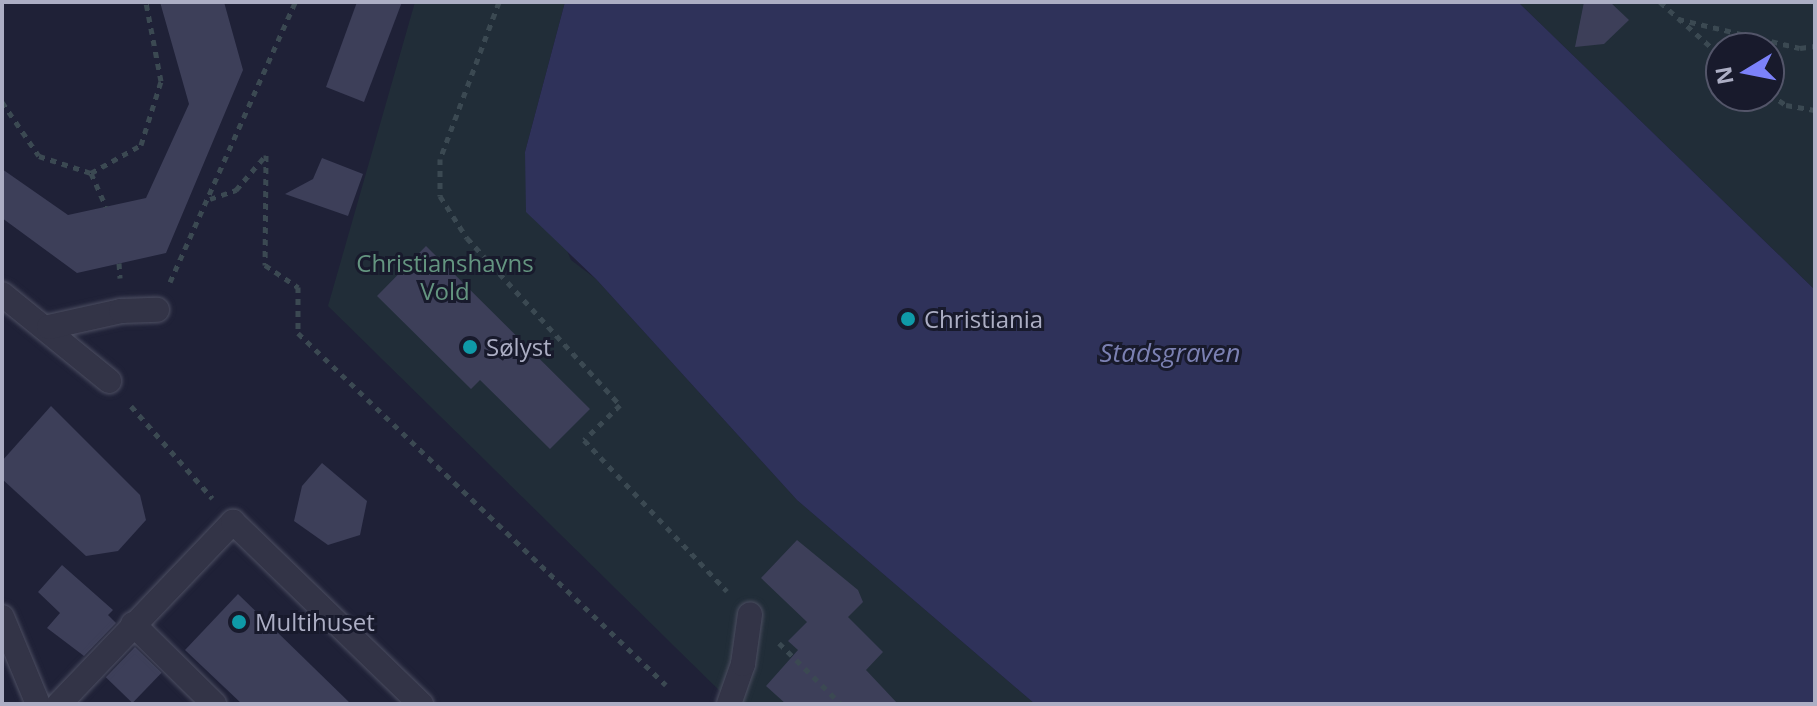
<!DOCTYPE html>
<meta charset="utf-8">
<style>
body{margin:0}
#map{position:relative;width:1817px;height:706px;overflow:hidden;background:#1f2137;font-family:"Open Sans",sans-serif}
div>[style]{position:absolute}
.green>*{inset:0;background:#212d38}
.water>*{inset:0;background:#2f325a}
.building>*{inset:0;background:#3d3f59;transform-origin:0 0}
.path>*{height:5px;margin-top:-2.5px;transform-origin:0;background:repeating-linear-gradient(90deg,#3b4952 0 6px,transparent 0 12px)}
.roads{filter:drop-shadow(0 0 2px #4d4f62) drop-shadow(0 0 2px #4d4f62)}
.minor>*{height:24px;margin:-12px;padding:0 12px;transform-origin:12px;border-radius:12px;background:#333447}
.dots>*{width:22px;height:22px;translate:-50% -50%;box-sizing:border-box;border:4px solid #181a2c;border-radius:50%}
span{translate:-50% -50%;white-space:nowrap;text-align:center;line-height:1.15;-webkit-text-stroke:6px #181a2c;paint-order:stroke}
.park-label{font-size:24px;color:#649580}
.poi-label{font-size:24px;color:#acaec4}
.left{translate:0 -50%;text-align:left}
.water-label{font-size:26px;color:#7b80b2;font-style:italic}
.frame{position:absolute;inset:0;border:4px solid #acaec4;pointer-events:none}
.north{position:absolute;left:1705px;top:32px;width:80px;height:80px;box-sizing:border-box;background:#181a2c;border:2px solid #535569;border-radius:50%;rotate:260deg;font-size:22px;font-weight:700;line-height:32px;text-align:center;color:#acaec4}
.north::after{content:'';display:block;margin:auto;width:28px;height:36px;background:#7c82fa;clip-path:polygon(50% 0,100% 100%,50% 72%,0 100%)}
</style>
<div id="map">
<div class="green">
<div style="clip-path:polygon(415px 2px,565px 2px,525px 152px,571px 260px,596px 279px,797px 500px,1035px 704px,733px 704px,328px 306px)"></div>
<div style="clip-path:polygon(evenodd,1518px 2px,1815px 2px,1815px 290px,1518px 2px,1721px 48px,1769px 48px,1769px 96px,1721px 96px,1721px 48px)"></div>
</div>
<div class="water">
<div style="clip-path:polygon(565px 2px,1518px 2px,1815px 290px,1815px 704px,1035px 704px,797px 500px,596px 279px,526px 212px,525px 152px)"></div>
</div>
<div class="building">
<div style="clip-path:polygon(160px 2px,224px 2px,243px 70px,166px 253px,77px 273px,2px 218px,2px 169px,68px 215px,146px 198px,189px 104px)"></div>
<div style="clip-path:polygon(357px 2px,402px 2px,364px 102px,326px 87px)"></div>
<div style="clip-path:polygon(1584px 2px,1610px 2px,1629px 20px,1604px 44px,1575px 47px)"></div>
<div style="clip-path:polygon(322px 158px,363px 174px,348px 216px,285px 194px,313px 179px)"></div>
<div style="clip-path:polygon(426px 246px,590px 409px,550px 449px,480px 380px,471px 389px,377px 296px)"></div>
<div style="clip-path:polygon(51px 406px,140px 495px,146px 520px,118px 551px,86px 556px,2px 479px,2px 461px)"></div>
<div style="clip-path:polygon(322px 463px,367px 501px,360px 535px,328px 545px,294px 521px,302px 486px)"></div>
<div style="clip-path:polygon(797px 540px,858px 590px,863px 602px,848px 617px,883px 652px,866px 670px,898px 704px,786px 704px,766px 686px,798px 650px,788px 641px,807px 622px,761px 578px)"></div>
<div style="clip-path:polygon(62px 565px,113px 610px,108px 615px,116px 623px,84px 656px,47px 628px,60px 613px,38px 592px)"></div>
<div style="clip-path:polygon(238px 594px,351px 704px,242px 704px,185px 650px)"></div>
<div style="left:135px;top:647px;width:37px;height:42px;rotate:44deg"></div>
</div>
<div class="path">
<div style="left:499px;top:2px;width:168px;rotate:110.6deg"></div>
<div style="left:440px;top:159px;width:37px;rotate:90deg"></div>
<div style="left:440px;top:196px;width:50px;rotate:57.3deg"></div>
<div style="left:467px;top:238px;width:226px;rotate:47.5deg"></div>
<div style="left:620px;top:405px;width:50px;rotate:135.8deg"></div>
<div style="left:584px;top:440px;width:208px;rotate:46.6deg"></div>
<div style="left:1660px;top:2px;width:81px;rotate:41.5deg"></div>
<div style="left:1678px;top:19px;width:125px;rotate:13.4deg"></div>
<div style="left:1800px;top:48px;width:15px;rotate:-8deg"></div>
<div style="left:1769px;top:94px;width:20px;rotate:33deg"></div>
<div style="left:1786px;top:105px;width:29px;rotate:10deg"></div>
<div style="left:2px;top:102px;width:65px;rotate:55.6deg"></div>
<div style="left:39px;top:156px;width:55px;rotate:18.1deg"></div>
<div style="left:91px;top:173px;width:37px;rotate:66deg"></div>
<div style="left:91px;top:173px;width:57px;rotate:-29.2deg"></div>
<div style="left:141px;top:145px;width:67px;rotate:-72.6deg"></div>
<div style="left:161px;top:81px;width:80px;rotate:-100.8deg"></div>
<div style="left:210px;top:199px;width:28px;rotate:-19deg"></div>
<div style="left:236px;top:190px;width:46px;rotate:-49.4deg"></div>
<div style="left:266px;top:155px;width:110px;rotate:90.5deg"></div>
<div style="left:265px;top:265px;width:40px;rotate:34deg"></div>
<div style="left:298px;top:287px;width:46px;rotate:90deg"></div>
<div style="left:298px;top:333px;width:509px;rotate:43.73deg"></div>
<div style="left:119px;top:263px;width:15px;rotate:86deg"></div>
<div style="left:170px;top:282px;width:307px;rotate:-65.9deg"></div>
<div style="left:131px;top:406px;width:123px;rotate:48.6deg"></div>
<div style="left:779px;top:643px;width:87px;rotate:44.5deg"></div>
</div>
<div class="roads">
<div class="minor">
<div style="left:2px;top:294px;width:138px;rotate:39.1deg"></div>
<div style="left:49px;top:327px;width:74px;rotate:-12.5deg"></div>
<div style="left:121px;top:311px;width:36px;rotate:-2deg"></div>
<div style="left:2px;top:617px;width:94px;rotate:67.5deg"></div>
<div style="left:133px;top:624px;width:114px;rotate:44.6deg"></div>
<div style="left:59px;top:704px;width:252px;rotate:-46.3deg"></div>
<div style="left:233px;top:522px;width:262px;rotate:44.1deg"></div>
<div style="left:729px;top:704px;width:42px;rotate:-70.7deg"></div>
<div style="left:743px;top:664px;width:50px;rotate:-82deg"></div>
</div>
</div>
<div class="dots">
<div style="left:908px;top:319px;background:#0f9aa8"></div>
<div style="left:470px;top:347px;background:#0f9aa8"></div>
<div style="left:239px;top:622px;background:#0f9aa8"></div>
</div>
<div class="park-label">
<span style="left:445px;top:277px">Christianshavns<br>Vold</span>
</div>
<div class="poi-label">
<span class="left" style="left:924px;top:319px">Christiania</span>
<span class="left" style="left:486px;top:347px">Sølyst</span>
<span class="left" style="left:255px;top:622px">Multihuset</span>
</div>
<div class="water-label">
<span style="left:1170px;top:353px">Stadsgraven</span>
</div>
<div class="frame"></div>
<div class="north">N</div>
</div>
